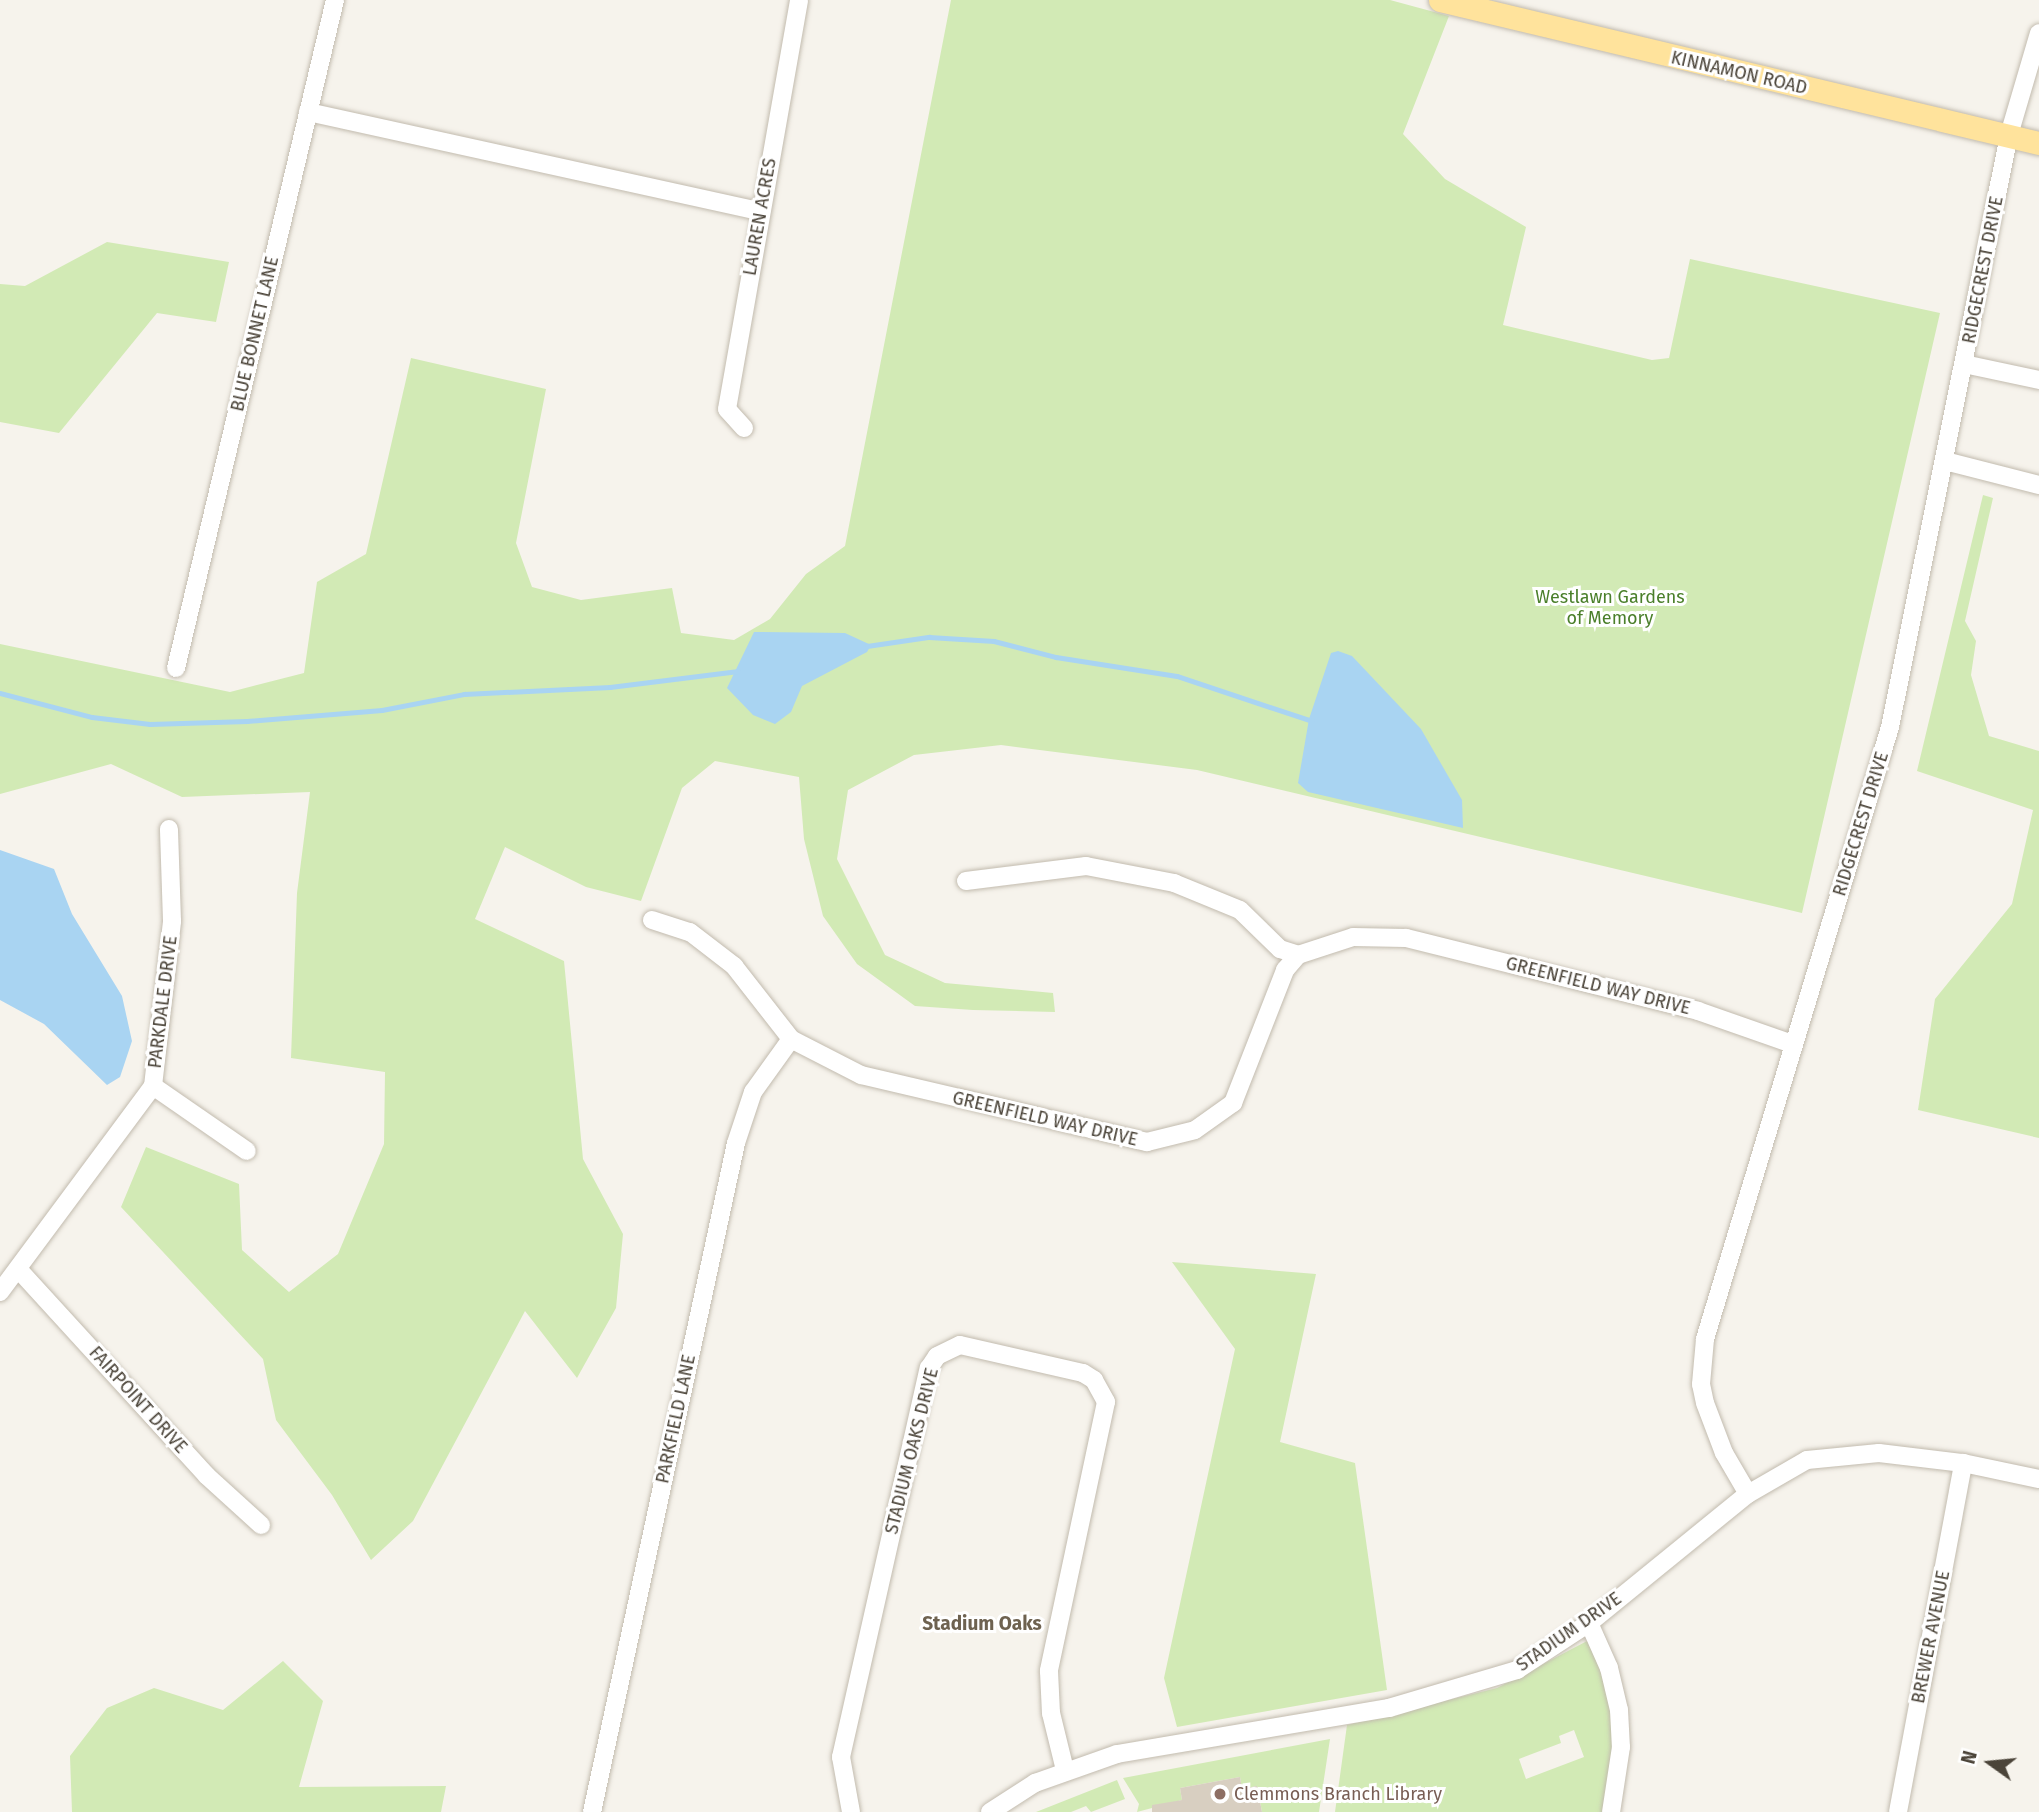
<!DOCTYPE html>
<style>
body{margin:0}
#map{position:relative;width:2039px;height:1812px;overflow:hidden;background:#f6f3ec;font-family:"Fira Sans",sans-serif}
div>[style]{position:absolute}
.green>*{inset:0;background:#d2eab5}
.water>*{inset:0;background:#a9d4f2}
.stream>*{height:4.5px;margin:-2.25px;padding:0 2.25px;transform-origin:2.25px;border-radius:2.25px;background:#a9d4f2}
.building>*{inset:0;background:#d8cfc1}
.roads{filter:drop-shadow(0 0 2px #c2bbae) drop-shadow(0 0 2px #c2bbae)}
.minor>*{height:18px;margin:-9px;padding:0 9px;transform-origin:9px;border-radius:9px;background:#fff}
.major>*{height:23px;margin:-11.5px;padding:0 11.5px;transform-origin:11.5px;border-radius:11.5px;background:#ffe39c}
.dots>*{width:19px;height:19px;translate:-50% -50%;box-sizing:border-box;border:4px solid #fff;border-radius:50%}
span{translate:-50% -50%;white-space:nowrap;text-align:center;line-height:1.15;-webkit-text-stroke:6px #fff;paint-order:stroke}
.street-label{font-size:18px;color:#4b4439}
.park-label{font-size:18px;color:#4a7f2a}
.education-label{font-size:18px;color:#785e54}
.left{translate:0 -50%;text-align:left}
.neighbourhood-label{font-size:19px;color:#6e6250;font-weight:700}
.north{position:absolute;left:1955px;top:1728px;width:70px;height:70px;-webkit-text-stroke:5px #fff;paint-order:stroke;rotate:285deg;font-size:19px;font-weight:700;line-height:28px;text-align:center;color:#4b4439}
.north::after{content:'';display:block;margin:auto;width:24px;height:32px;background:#4b4439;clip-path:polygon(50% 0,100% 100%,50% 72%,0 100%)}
</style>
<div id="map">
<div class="green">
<div style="clip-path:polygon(951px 0,1390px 0,1449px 16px,1403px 134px,1445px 179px,1526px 227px,1503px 325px,1652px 360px,1669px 358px,1690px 259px,1940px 313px,1802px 913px,1197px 770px,1001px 745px,914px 755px,848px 790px,837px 859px,885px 955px,945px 983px,1053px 993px,1055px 1012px,973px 1010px,915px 1006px,857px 964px,823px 916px,804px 839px,799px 777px,715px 761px,682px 788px,641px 901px,586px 887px,505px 847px,475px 919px,564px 961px,583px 1159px,623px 1234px,616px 1308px,577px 1378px,525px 1311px,413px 1521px,371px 1560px,332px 1495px,276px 1420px,263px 1359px,121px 1207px,146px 1147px,239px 1184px,242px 1250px,289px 1292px,338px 1254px,384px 1144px,385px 1072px,291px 1058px,297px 893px,310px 792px,182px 797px,111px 764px,0 794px,0 644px,230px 692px,304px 673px,317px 582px,366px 554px,411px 358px,546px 389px,516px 543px,532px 587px,581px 600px,672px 588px,681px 633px,734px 640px,770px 619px,806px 574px,845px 546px)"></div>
<div style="clip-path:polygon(107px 242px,229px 262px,216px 322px,157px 313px,59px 433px,0 422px,0 284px,25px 286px)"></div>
<div style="clip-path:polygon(1983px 495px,1993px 498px,1965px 621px,1976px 641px,1971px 675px,1989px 736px,2039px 751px,2039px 1138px,1918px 1110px,1935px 999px,2012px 904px,2033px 810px,1917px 771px)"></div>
<div style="clip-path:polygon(1172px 1262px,1316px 1274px,1280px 1442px,1355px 1463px,1387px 1690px,1177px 1727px,1164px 1678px,1235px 1349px)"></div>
<div style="clip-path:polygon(evenodd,1589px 1640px,1609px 1696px,1615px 1741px,1603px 1812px,1335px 1812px,1347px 1725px,1497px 1688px,1589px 1640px,1574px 1730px,1584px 1757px,1526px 1779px,1519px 1759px,1561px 1743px,1559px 1736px,1574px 1730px)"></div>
<div style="clip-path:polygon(283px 1661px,323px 1701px,299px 1787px,446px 1786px,441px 1812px,72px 1812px,70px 1756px,107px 1708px,154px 1688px,223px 1710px)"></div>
<div style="clip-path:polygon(1330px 1739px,1319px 1812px,1262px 1812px,1257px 1786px,1242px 1789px,1240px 1777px,1180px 1788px,1182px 1800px,1137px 1812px,1139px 1804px,1123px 1778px)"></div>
<div style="clip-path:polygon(1117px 1780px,1125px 1799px,1091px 1812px,1086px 1806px,1071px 1812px,1036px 1812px)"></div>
</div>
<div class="water">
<div style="clip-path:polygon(754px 632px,845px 633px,871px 645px,867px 652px,802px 686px,791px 712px,775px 724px,753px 715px,727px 688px)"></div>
<div style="clip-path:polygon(1338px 651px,1352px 656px,1421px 729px,1462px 800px,1463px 828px,1308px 792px,1298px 783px,1309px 719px,1331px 653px)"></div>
<div style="clip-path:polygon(0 850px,54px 869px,72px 914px,122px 996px,132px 1041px,120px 1077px,107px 1085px,44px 1024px,0 1000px)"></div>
</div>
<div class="stream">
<div style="left:867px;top:646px;width:63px;rotate:-8.3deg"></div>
<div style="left:929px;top:637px;width:65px;rotate:3.5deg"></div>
<div style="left:994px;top:641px;width:64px;rotate:14.5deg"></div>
<div style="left:1056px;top:657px;width:122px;rotate:8.9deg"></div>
<div style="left:1177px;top:676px;width:142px;rotate:18.4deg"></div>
<div style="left:0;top:693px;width:95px;rotate:14.6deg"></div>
<div style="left:92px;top:717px;width:58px;rotate:6.9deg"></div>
<div style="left:150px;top:724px;width:97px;rotate:-1.8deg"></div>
<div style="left:247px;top:721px;width:135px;rotate:-4.7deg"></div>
<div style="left:382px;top:710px;width:84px;rotate:-11deg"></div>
<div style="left:464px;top:694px;width:146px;rotate:-2.7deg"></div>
<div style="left:610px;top:687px;width:129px;rotate:-7.1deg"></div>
</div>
<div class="building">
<div style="clip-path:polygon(1240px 1777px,1242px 1789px,1257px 1786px,1262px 1812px,1152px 1812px,1152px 1805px,1182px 1800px,1180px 1788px)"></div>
</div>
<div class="roads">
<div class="minor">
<div style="left:308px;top:112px;width:464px;rotate:12.4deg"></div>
<div style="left:1964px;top:364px;width:77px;rotate:12deg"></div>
<div style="left:744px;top:428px;width:25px;rotate:-132deg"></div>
<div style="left:727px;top:409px;width:415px;rotate:-80deg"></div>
<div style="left:1945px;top:461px;width:97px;rotate:14.3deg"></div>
<div style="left:176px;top:668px;width:687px;rotate:-76.61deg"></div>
<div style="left:966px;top:881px;width:121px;rotate:-7.1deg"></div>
<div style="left:1086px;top:866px;width:90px;rotate:10.9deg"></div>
<div style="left:1174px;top:883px;width:71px;rotate:22.2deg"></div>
<div style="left:1240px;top:910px;width:56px;rotate:44.3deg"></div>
<div style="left:1280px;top:949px;width:19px;rotate:18deg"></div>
<div style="left:652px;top:920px;width:40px;rotate:18deg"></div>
<div style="left:690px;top:932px;width:56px;rotate:37.7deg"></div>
<div style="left:734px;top:966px;width:93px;rotate:52deg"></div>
<div style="left:791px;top:1039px;width:79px;rotate:27.2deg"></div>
<div style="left:861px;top:1075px;width:294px;rotate:13.2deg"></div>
<div style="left:1147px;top:1142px;width:49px;rotate:-14deg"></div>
<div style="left:1195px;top:1130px;width:47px;rotate:-35.4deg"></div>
<div style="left:1233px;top:1103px;width:143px;rotate:-68.6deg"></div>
<div style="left:1285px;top:970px;width:20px;rotate:-49deg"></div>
<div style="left:1298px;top:955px;width:58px;rotate:-18.1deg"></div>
<div style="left:1353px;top:937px;width:53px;rotate:1.1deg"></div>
<div style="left:1406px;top:938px;width:301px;rotate:14deg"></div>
<div style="left:1698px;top:1011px;width:100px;rotate:19.3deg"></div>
<div style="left:153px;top:1086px;width:114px;rotate:34.7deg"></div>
<div style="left:19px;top:1270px;width:279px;rotate:47.6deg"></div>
<div style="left:207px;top:1476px;width:73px;rotate:42.2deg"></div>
<div style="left:0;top:1292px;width:257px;rotate:-53.4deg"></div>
<div style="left:153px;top:1086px;width:166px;rotate:-83.4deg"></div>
<div style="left:172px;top:921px;width:92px;rotate:-91.9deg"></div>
<div style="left:1748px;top:1494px;width:48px;rotate:-120.3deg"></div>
<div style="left:1724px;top:1453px;width:53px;rotate:-110.8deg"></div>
<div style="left:1705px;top:1403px;width:19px;rotate:-102deg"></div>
<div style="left:1701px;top:1384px;width:45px;rotate:-84.9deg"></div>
<div style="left:1705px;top:1339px;width:639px;rotate:-73.18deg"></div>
<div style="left:1890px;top:727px;width:604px;rotate:-78.63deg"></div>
<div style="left:2009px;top:135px;width:106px;rotate:-73.6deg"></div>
<div style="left:1589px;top:1623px;width:49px;rotate:66deg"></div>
<div style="left:1609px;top:1668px;width:43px;rotate:76.6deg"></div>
<div style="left:1619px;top:1710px;width:37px;rotate:87deg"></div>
<div style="left:1621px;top:1747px;width:66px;rotate:98.7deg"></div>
<div style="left:592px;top:1812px;width:684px;rotate:-77.85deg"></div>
<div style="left:736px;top:1143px;width:54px;rotate:-71.6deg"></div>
<div style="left:753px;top:1092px;width:65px;rotate:-54.4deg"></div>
<div style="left:851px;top:1812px;width:56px;rotate:-100.3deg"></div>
<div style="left:841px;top:1757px;width:399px;rotate:-77.3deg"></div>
<div style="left:929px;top:1368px;width:14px;rotate:-56deg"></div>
<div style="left:937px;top:1356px;width:25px;rotate:-26deg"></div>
<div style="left:960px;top:1345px;width:126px;rotate:12.8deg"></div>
<div style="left:1083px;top:1373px;width:13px;rotate:32deg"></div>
<div style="left:1094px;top:1380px;width:25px;rotate:61deg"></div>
<div style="left:1106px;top:1402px;width:275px;rotate:102deg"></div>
<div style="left:1049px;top:1671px;width:42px;rotate:87.3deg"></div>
<div style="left:1051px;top:1713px;width:59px;rotate:76.2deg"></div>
<div style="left:990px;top:1812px;width:54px;rotate:-32.8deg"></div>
<div style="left:1035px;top:1783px;width:87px;rotate:-19.5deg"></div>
<div style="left:1117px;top:1754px;width:276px;rotate:-9.6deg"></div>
<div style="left:1389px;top:1708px;width:134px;rotate:-16.5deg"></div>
<div style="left:1517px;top:1670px;width:86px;rotate:-33.1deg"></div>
<div style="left:1589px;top:1623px;width:205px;rotate:-39.1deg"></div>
<div style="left:1748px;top:1494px;width:68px;rotate:-30deg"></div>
<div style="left:1807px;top:1460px;width:72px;rotate:-5.6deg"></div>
<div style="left:1879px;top:1453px;width:85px;rotate:6.8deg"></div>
<div style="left:1963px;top:1463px;width:78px;rotate:11.9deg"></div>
<div style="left:1898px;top:1812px;width:355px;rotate:-79.4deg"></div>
</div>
<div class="major">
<div style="left:1440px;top:0;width:616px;rotate:13.43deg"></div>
</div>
</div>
<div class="dots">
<div style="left:1220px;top:1794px;background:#8d6e63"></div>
</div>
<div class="street-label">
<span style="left:1739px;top:73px;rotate:13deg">KINNAMON ROAD</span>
<span style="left:760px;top:217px;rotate:-80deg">LAUREN ACRES</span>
<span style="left:1983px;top:270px;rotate:-79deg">RIDGECREST DRIVE</span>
<span style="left:255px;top:334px;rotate:-77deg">BLUE BONNET LANE</span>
<span style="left:1861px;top:824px;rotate:-73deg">RIDGECREST DRIVE</span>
<span style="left:1598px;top:986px;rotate:14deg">GREENFIELD WAY DRIVE</span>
<span style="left:163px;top:1002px;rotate:-83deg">PARKDALE DRIVE</span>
<span style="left:1045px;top:1119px;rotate:13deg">GREENFIELD WAY DRIVE</span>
<span style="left:138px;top:1400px;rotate:48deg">FAIRPOINT DRIVE</span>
<span style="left:676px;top:1419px;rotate:-78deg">PARKFIELD LANE</span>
<span style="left:912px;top:1451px;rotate:-76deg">STADIUM OAKS DRIVE</span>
<span style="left:1569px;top:1632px;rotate:-35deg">STADIUM DRIVE</span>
<span style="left:1931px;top:1637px;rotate:-79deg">BREWER AVENUE</span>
</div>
<div class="park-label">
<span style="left:1610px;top:608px">Westlawn Gardens<br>of Memory</span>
</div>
<div class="education-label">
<span class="left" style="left:1234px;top:1794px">Clemmons Branch Library</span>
</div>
<div class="neighbourhood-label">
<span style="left:982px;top:1624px">Stadium Oaks</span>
</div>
<div class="north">N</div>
</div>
